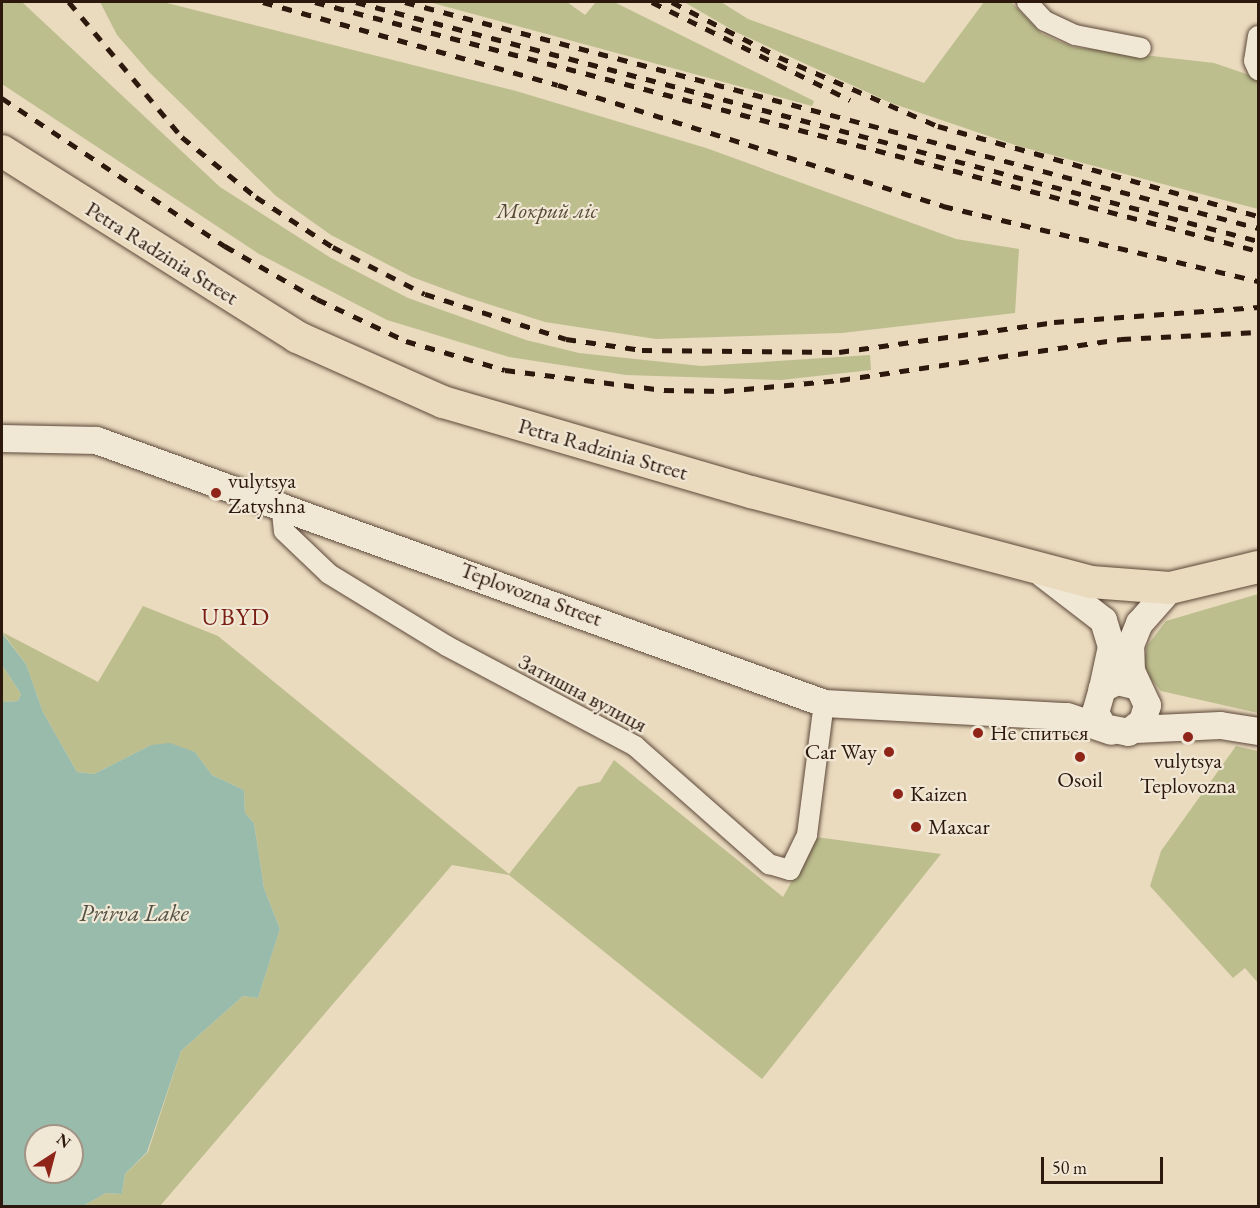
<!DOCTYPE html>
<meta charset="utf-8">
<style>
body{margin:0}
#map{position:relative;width:1260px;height:1208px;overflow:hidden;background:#eadabe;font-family:"EB Garamond",serif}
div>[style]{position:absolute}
.green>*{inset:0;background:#bcbe8e}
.water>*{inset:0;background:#99bbac}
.roads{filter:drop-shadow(0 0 2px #5c4839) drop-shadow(0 0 2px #5c4839)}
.street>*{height:20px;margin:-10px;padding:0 10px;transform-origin:10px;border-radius:10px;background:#f1e7d5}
.secondary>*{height:27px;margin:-13.5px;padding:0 13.5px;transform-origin:13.5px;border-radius:13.5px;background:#f1e7d5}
.primary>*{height:32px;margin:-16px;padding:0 16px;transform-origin:16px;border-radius:16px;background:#eadabe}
.rail>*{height:4.5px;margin-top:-2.25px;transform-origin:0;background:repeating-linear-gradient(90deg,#2c180d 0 10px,transparent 0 20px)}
.dots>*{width:16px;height:16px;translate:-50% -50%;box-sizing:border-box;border:3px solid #f1e7d5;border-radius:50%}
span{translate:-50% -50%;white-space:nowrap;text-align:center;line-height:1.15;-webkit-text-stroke:4.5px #f1e7d5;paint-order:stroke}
.park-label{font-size:22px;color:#574a34;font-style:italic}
.street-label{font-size:22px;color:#2c180d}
.poi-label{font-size:22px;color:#2c180d}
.left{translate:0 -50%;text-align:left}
.right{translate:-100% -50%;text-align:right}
.neighbourhood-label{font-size:24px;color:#7a1f14;letter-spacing:1.5px}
.water-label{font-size:24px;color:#525145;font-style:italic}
.frame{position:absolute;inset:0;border:3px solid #2c180d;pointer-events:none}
.north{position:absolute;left:24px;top:1124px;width:60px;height:60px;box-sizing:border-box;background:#f1e7d5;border:2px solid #a29485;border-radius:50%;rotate:36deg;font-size:16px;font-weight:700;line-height:24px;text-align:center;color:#2c180d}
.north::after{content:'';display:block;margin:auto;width:21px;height:27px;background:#8f2418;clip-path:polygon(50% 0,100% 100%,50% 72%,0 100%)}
.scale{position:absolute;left:1041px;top:1157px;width:122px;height:27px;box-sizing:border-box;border:3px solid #2c180d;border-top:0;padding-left:8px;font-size:18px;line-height:21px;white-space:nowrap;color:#2c180d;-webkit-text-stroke:4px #f1e7d5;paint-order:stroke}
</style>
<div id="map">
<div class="green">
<div style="clip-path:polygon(2px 2px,23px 3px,220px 187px,331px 258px,408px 298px,526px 340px,579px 353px,701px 366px,870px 355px,871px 370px,781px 380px,626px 375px,509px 357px,387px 320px,259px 254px,2px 84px)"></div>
<div style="clip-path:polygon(100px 2px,163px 2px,516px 91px,706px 148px,956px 239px,1019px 249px,1015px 313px,842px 333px,656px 339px,545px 322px,466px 297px,412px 277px,331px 235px,276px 196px,150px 73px,117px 35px)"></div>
<div style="clip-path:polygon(429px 2px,567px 2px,585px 15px,596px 2px,614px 2px,814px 101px,812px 106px)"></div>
<div style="clip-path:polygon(684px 2px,721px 2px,748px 19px,924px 83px,984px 2px,1011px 2px,1042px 34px,1073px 47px,1214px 63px,1252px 76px,1258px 79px,1258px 209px,1018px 146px,891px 103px,736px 32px)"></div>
<div style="clip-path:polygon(1258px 594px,1258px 713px,1161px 691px,1149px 677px,1144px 662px,1147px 646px,1166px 621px)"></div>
<div style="clip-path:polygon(143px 606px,218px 636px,509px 874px,578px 787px,600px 782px,614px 760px,783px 897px,816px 837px,941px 854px,762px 1079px,509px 875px,452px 865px,160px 1206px,83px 1206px,106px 1193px,122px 1194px,125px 1174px,148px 1152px,181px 1051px,243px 996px,258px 998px,280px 929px,264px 888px,254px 823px,245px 813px,244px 790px,212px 775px,195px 752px,151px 745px,94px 774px,77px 772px,43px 712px,26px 664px,2px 632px,98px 682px)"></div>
<div style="clip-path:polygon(2px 665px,21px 694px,18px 701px,2px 702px)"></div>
<div style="clip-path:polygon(1236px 746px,1258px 751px,1258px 983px,1245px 968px,1233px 978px,1150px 886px,1161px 851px)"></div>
</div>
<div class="water">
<div style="clip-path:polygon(evenodd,2px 633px,26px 664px,43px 712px,77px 772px,94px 774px,151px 745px,170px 743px,195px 752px,212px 775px,244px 790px,245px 813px,254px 823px,264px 888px,280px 929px,258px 998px,243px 996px,181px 1051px,147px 1152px,125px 1174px,122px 1194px,106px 1193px,83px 1206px,2px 1206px,2px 702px,18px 701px,21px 694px,2px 665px,2px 633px,36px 1136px,72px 1136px,72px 1172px,36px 1172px,36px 1136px)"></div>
</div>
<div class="roads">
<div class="street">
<div style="left:1027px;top:2px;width:26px;rotate:47deg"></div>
<div style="left:1045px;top:21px;width:33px;rotate:25deg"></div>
<div style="left:1075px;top:35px;width:67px;rotate:11.1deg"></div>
<div style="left:1258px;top:36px;width:25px;rotate:99deg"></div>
<div style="left:1254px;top:61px;width:10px;rotate:66deg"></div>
<div style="left:281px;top:503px;width:28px;rotate:84deg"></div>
<div style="left:284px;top:531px;width:62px;rotate:43.7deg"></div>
<div style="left:329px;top:574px;width:138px;rotate:31.4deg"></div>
<div style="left:447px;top:646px;width:213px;rotate:28deg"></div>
<div style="left:635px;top:746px;width:179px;rotate:41.4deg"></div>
<div style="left:769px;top:864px;width:22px;rotate:16deg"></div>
<div style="left:790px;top:870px;width:39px;rotate:-64deg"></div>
<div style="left:807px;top:835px;width:133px;rotate:-82.7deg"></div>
</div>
<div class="secondary">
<div style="left:2px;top:438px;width:94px;rotate:1.2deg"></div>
<div style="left:96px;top:440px;width:774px;rotate:19.86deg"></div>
<div style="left:824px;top:703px;width:243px;rotate:3.1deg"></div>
<div style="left:1067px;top:716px;width:46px;rotate:18.8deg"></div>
<div style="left:1042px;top:573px;width:77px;rotate:37.6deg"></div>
<div style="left:1103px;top:620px;width:27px;rotate:73deg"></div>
<div style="left:1111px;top:646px;width:43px;rotate:102.1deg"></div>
<div style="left:1137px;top:686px;width:21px;rotate:-166deg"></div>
<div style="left:1117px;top:681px;width:17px;rotate:155deg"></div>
<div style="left:1102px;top:688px;width:25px;rotate:106deg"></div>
<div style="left:1095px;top:712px;width:17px;rotate:62deg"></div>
<div style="left:1103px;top:727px;width:25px;rotate:11deg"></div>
<div style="left:1128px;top:732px;width:18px;rotate:-38deg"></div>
<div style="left:1142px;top:721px;width:17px;rotate:-73deg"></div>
<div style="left:1147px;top:705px;width:38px;rotate:-115deg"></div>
<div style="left:1131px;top:671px;width:26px;rotate:-92deg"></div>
<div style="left:1130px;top:645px;width:24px;rotate:-68deg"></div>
<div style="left:1139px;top:623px;width:47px;rotate:-48.5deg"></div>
<div style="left:1135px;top:729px;width:85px;rotate:-2.7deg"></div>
<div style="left:1220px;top:725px;width:38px;rotate:9deg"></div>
</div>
<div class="primary">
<div style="left:2px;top:151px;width:349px;rotate:32.2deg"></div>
<div style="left:297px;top:337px;width:160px;rotate:24deg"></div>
<div style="left:443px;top:402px;width:321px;rotate:16.3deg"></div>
<div style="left:751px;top:492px;width:352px;rotate:14.8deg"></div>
<div style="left:1091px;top:582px;width:79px;rotate:4.3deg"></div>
<div style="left:1170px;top:588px;width:90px;rotate:-13.4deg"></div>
</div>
</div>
<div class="rail">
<div style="left:69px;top:2px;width:176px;rotate:50.1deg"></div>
<div style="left:182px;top:137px;width:95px;rotate:39deg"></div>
<div style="left:256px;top:197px;width:92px;rotate:33deg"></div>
<div style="left:333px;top:247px;width:103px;rotate:27.1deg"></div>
<div style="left:425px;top:294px;width:148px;rotate:17.7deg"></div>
<div style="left:566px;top:339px;width:77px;rotate:8.2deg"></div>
<div style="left:642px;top:350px;width:197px;rotate:0.6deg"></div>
<div style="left:839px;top:352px;width:217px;rotate:-7.9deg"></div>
<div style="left:1054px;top:322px;width:205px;rotate:-4.2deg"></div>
<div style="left:263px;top:2px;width:306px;rotate:15.7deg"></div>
<div style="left:558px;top:85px;width:404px;rotate:17.4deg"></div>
<div style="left:943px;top:206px;width:324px;rotate:13.4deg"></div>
<div style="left:315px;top:2px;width:975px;rotate:14.79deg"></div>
<div style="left:356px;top:2px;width:933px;rotate:14.84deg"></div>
<div style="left:405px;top:2px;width:882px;rotate:14.84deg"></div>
<div style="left:652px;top:2px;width:221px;rotate:26.3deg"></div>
<div style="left:672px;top:2px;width:120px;rotate:27.2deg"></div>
<div style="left:779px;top:57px;width:173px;rotate:23.5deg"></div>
<div style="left:938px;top:126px;width:332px;rotate:15.7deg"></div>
<div style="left:2px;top:98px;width:268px;rotate:33.6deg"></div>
<div style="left:225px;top:246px;width:106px;rotate:29.9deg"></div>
<div style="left:317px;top:299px;width:98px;rotate:25.3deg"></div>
<div style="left:406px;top:341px;width:103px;rotate:16.3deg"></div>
<div style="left:505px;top:370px;width:160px;rotate:7.2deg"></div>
<div style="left:664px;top:390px;width:60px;rotate:1deg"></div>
<div style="left:724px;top:391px;width:117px;rotate:-5.4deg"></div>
<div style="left:840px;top:380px;width:284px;rotate:-8.3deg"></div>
<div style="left:1121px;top:339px;width:137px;rotate:-2.9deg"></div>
</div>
<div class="dots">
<div style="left:216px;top:493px;background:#8f2418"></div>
<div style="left:978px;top:733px;background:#8f2418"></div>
<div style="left:1188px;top:737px;background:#8f2418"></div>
<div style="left:889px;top:752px;background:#8f2418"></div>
<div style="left:1080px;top:757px;background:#8f2418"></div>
<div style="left:898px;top:794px;background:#8f2418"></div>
<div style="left:916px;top:827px;background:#8f2418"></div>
</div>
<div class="park-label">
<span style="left:547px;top:211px">Мокрий ліс</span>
</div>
<div class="street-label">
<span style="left:162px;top:253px;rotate:32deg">Petra Radzinia Street</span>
<span style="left:603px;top:449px;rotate:16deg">Petra Radzinia Street</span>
<span style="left:531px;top:594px;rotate:20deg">Teplovozna Street</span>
<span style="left:583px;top:693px;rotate:28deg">Затишна вулиця</span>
</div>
<div class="poi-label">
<span class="left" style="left:228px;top:493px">vulytsya<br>Zatyshna</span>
<span class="left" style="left:990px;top:733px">Не спиться</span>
<span class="right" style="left:877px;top:752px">Car Way</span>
<span style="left:1188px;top:773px">vulytsya<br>Teplovozna</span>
<span style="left:1080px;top:780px">Osoil</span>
<span class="left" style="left:910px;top:794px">Kaizen</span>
<span class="left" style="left:928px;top:827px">Maxcar</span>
</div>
<div class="neighbourhood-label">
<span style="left:236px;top:617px">UBYD</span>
</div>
<div class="water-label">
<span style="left:134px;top:913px">Prirva Lake</span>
</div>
<div class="frame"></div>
<div class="north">N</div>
<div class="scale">50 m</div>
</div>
